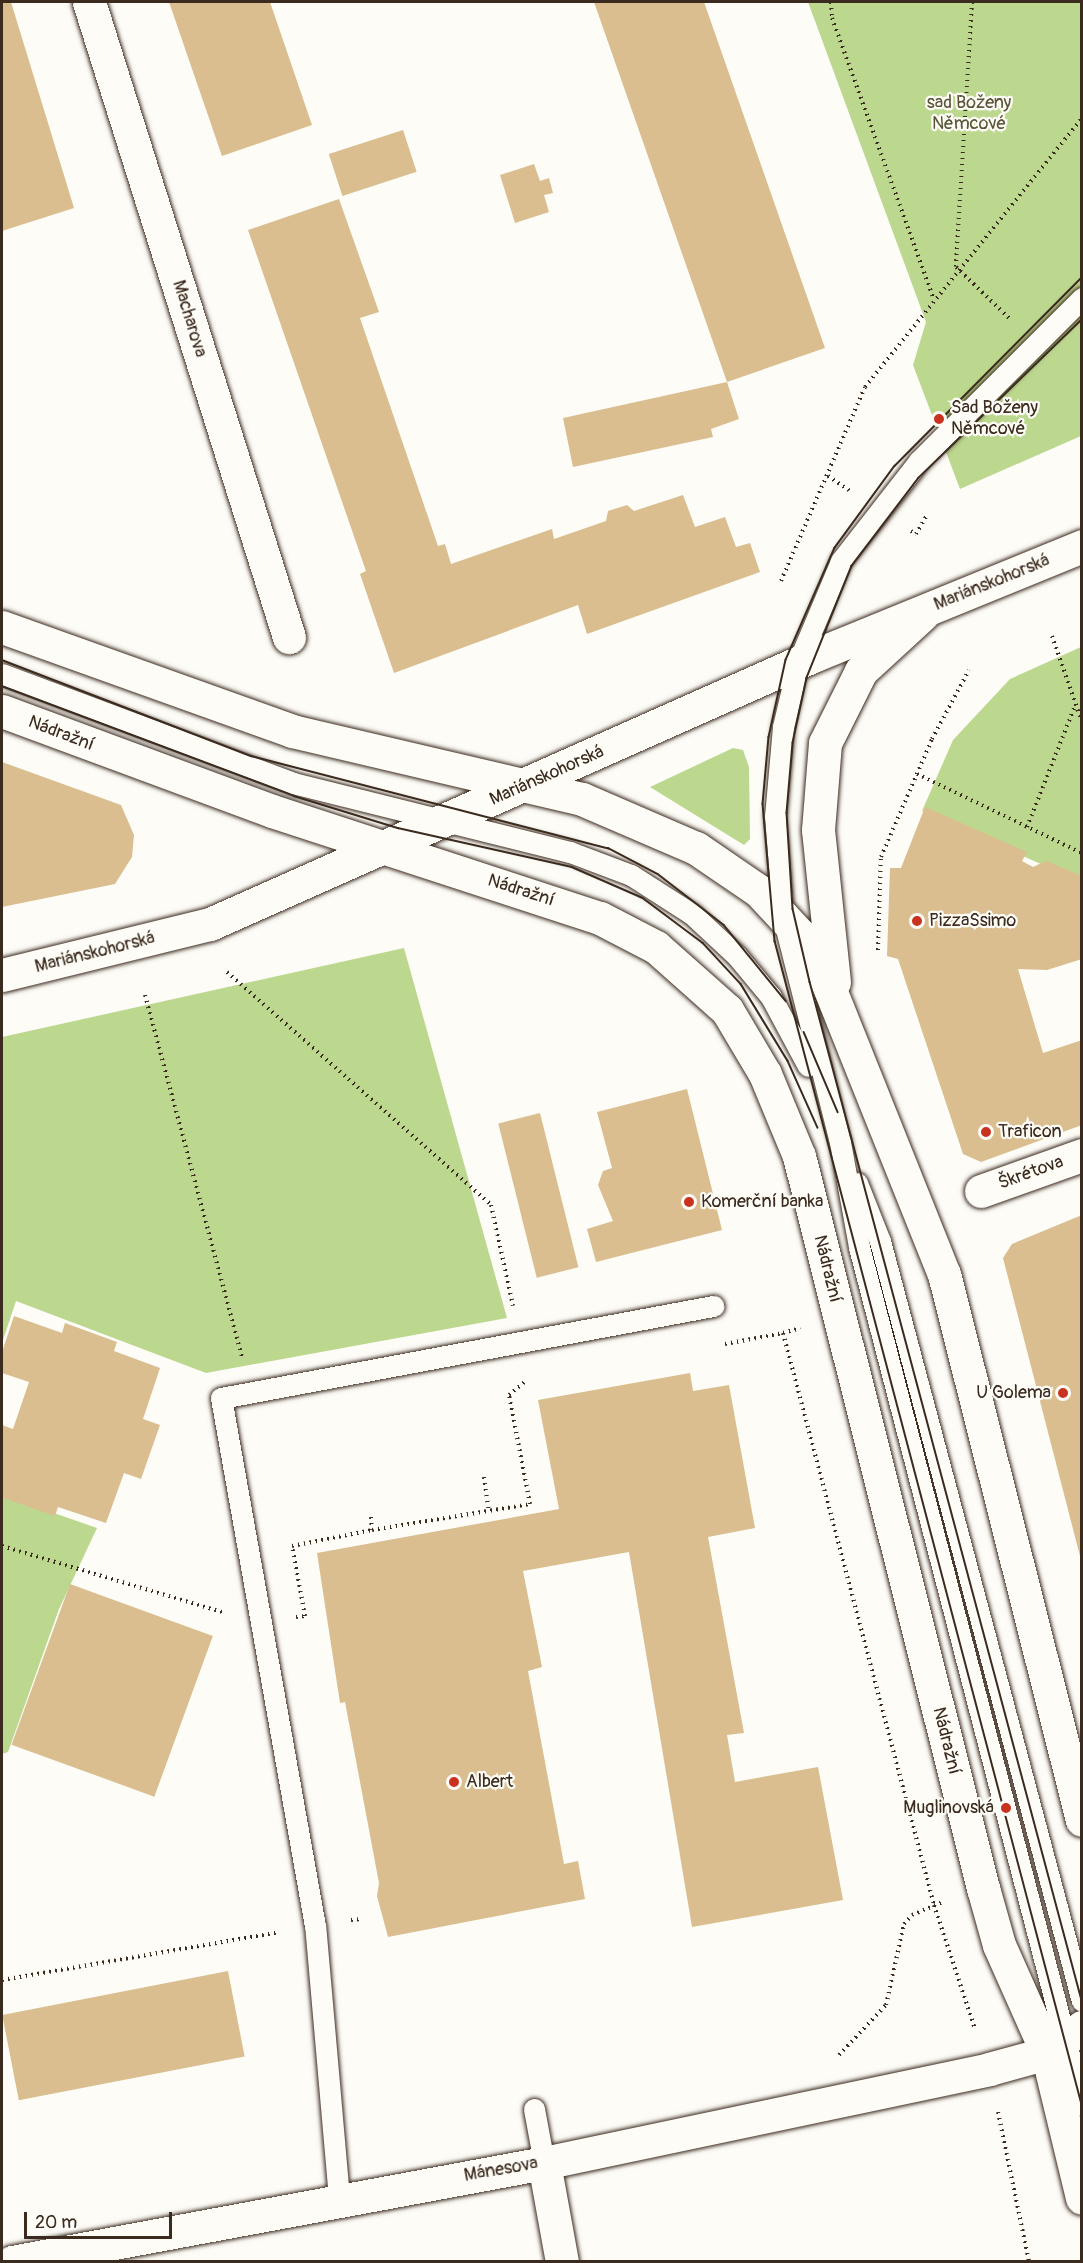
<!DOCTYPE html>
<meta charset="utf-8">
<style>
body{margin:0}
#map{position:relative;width:1083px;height:2263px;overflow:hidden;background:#fdfcf7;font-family:Pangolin,sans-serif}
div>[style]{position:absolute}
.green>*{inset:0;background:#bcd88f}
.building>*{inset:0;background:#dabe8f;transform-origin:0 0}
.path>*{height:4px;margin-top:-2px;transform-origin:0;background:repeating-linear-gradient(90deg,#3b2a1e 0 1.5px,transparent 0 6px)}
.roads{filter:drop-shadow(0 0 2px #3b2a1e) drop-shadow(0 0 2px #3b2a1e)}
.service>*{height:21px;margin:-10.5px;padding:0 10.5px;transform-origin:10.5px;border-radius:10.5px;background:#fdfcf7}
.minor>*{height:33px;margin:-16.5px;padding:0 16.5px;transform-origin:16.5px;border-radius:16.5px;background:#fdfcf7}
.secondary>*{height:33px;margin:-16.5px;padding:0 16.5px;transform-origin:16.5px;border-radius:16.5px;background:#fdfcf7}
.tram>*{height:1.5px;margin:-0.75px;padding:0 0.75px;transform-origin:0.75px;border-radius:0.75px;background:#3b2a1e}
.dots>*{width:16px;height:16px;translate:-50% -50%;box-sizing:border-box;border:3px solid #fdfcf7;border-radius:50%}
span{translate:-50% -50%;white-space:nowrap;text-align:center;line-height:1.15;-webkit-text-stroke:4.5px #fdfcf7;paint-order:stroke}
.park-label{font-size:18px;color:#5b563a}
.street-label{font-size:18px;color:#3b2a1e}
.poi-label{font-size:18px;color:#3b2a1e}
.left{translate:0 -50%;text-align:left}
.right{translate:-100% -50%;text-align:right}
.frame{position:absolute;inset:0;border:3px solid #3b2a1e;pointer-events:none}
.scale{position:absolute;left:24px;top:2212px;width:148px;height:27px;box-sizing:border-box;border:3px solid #3b2a1e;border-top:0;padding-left:8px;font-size:18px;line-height:21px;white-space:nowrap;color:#3b2a1e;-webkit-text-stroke:4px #fdfcf7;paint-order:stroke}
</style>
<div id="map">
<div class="green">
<div style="clip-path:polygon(808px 2px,1081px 2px,1081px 436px,960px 489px,913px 365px,926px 322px)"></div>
<div style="clip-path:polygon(1081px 647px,1081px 882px,922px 811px,953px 740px,1010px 679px)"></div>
<div style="clip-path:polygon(733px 748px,743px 750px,749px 767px,750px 839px,744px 845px,650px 787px)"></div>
<div style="clip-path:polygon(404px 948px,507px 1318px,206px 1373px,16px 1301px,2px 1343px,2px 1037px)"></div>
<div style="clip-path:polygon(2px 1495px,97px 1528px,59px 1609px,8px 1752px,2px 1754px)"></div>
</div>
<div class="building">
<div style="clip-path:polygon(2px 2px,11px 2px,74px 208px,2px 231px)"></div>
<div style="clip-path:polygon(169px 2px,270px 2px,312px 125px,222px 156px)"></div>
<div style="clip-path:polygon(594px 2px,704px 2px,825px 348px,727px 382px,739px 419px,711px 429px,713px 437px,573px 467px,563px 418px,727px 382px)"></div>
<div style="left:403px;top:130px;width:44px;height:78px;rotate:72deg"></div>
<div style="clip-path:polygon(534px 164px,540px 181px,549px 178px,553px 193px,544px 195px,549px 212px,515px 223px,500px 175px)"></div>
<div style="clip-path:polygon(339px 199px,379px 312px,360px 318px,438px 546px,445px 544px,451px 564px,552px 529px,554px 539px,606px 521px,608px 511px,627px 505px,634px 511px,683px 495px,695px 527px,725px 517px,736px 547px,750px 543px,760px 572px,587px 634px,578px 605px,394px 673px,360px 574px,366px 571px,248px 230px)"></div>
<div style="clip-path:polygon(2px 762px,121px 805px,134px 835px,132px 857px,115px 884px,2px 907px)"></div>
<div style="clip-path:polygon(925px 807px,1027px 852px,1022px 861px,1033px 867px,1046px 861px,1082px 876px,1082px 959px,1047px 970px,1018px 969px,1043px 1053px,1082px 1040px,1082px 1125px,981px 1162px,963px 1154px,898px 959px,887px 956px,890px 868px,901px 868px)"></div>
<div style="clip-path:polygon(687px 1089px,722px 1230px,596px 1262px,587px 1229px,613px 1221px,598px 1185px,603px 1171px,612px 1168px,597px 1112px)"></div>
<div style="left:540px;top:1113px;width:159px;height:43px;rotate:76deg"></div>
<div style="clip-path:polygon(1082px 1215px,1082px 1560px,1081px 1560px,1003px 1258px,1012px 1244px)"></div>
<div style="clip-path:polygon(14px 1316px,62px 1333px,65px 1323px,117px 1342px,114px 1351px,160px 1368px,143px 1419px,160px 1425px,141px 1479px,124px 1473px,106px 1523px,58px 1507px,55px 1516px,3px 1498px,2px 1425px,13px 1429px,29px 1382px,2px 1373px,2px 1352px)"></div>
<div style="clip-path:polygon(690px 1373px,693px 1391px,729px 1385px,755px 1528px,708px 1537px,744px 1733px,727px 1735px,735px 1782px,818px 1767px,843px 1900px,692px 1927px,629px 1552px,523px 1571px,542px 1667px,528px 1671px,564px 1864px,578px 1861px,585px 1899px,388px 1937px,377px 1896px,379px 1883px,345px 1702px,340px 1703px,317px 1553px,559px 1509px,538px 1400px)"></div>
<div style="left:70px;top:1584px;width:152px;height:171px;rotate:20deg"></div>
<div style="left:228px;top:1971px;width:87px;height:230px;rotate:79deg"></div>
</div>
<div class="path">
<div style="left:831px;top:2px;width:16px;rotate:86deg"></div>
<div style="left:832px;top:18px;width:297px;rotate:70.1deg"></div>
<div style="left:972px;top:2px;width:265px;rotate:93.5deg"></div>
<div style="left:956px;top:267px;width:75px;rotate:43.9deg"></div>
<div style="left:828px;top:476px;width:27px;rotate:34deg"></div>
<div style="left:911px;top:531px;width:6px;rotate:31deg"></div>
<div style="left:916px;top:534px;width:20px;rotate:-60deg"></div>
<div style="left:781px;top:581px;width:211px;rotate:-66.6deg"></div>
<div style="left:865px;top:387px;width:346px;rotate:-51.1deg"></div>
<div style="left:1052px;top:636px;width:91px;rotate:70.8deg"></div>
<div style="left:917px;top:774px;width:183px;rotate:25.6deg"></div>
<div style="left:1027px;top:827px;width:128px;rotate:-68.4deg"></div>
<div style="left:878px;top:950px;width:93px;rotate:-88.2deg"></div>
<div style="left:881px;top:857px;width:129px;rotate:-66.6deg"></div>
<div style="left:932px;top:739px;width:78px;rotate:-61.8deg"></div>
<div style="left:227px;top:972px;width:352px;rotate:41.4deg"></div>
<div style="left:491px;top:1205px;width:103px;rotate:77.7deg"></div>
<div style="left:145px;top:995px;width:376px;rotate:75deg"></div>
<div style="left:783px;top:1333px;width:18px;rotate:-16deg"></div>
<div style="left:725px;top:1344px;width:59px;rotate:-10.7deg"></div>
<div style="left:783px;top:1333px;width:592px;rotate:75.21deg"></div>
<div style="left:934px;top:1905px;width:131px;rotate:71.7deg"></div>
<div style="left:484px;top:1477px;width:34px;rotate:82deg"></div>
<div style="left:371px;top:1517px;width:13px;rotate:86deg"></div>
<div style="left:372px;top:1530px;width:160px;rotate:-9.3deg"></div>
<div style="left:530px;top:1504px;width:111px;rotate:-100.9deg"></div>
<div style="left:509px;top:1395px;width:23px;rotate:-40deg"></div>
<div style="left:2px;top:1546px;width:230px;rotate:16.7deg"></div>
<div style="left:296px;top:1617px;width:9px;rotate:-6deg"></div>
<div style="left:305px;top:1616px;width:71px;rotate:-100.5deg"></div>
<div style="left:292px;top:1546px;width:82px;rotate:-11.3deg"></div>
<div style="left:351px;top:1920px;width:11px;rotate:-5deg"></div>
<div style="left:2px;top:1980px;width:281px;rotate:-9.8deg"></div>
<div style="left:839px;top:2055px;width:69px;rotate:-46.8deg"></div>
<div style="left:886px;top:2005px;width:83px;rotate:-77.5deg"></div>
<div style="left:904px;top:1924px;width:12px;rotate:-48deg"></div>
<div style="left:912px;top:1915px;width:33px;rotate:-23deg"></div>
<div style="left:998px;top:2112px;width:153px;rotate:78.3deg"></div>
</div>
<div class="roads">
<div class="service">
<div style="left:1082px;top:298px;width:231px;rotate:135deg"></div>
<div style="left:919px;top:461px;width:127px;rotate:128deg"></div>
<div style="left:841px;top:561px;width:111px;rotate:112.9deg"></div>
<div style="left:798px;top:663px;width:66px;rotate:103.2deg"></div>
<div style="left:783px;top:727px;width:89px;rotate:95.1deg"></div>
<div style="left:775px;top:816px;width:101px;rotate:85.5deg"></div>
<div style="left:783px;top:917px;width:232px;rotate:75.8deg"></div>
<div style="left:840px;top:1142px;width:107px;rotate:79.7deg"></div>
<div style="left:859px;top:1247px;width:887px;rotate:75.43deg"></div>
<div style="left:2px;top:674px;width:311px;rotate:20.5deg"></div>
<div style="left:293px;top:783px;width:285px;rotate:14deg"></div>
<div style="left:570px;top:852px;width:65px;rotate:20.7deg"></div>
<div style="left:631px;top:875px;width:72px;rotate:32.6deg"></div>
<div style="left:692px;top:914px;width:62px;rotate:43deg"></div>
<div style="left:737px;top:956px;width:53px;rotate:50.3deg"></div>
<div style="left:771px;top:997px;width:78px;rotate:61.8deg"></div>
<div style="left:857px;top:1183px;width:62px;rotate:68.4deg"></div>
<div style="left:880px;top:1241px;width:786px;rotate:75.12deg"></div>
<div style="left:534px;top:2109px;width:55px;rotate:79.5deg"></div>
<div style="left:339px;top:2198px;width:273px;rotate:-95deg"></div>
<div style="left:315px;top:1926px;width:536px;rotate:-100.09deg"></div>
<div style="left:221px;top:1398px;width:501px;rotate:-10.59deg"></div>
</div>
<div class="minor">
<div style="left:89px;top:2px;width:666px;rotate:72.52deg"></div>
<div style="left:2px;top:627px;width:308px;rotate:19.7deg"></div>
<div style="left:292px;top:731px;width:298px;rotate:13.2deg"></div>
<div style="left:582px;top:799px;width:124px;rotate:23.3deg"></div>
<div style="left:696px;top:848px;width:76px;rotate:34.3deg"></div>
<div style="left:759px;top:891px;width:59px;rotate:47.1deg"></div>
<div style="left:799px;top:934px;width:50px;rotate:58.8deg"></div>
<div style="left:825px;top:977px;width:320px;rotate:68.2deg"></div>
<div style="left:944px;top:1274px;width:563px;rotate:75.82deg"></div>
<div style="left:2px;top:711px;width:288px;rotate:20.3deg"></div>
<div style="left:272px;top:811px;width:345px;rotate:18.1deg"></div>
<div style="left:600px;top:918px;width:63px;rotate:27.4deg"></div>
<div style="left:656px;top:947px;width:95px;rotate:41.6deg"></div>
<div style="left:727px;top:1010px;width:74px;rotate:59.3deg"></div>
<div style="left:765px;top:1074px;width:89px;rotate:67.5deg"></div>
<div style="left:799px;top:1156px;width:755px;rotate:75.89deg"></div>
<div style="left:983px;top:1888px;width:59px;rotate:74.3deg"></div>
<div style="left:999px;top:1945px;width:118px;rotate:66deg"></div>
<div style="left:1047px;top:2053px;width:149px;rotate:76.4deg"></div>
<div style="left:834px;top:982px;width:153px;rotate:-96deg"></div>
<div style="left:818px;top:830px;width:87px;rotate:-85.4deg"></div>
<div style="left:825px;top:743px;width:80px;rotate:-63.4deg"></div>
<div style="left:861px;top:671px;width:83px;rotate:-42.6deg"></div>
<div style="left:981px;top:1191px;width:107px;rotate:-19.6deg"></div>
<div style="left:544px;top:2163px;width:101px;rotate:79.7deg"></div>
<div style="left:12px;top:2262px;width:541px;rotate:-10.54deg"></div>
<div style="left:544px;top:2163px;width:455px;rotate:-11.9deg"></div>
<div style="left:989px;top:2069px;width:60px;rotate:-15.4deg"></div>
<div style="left:1047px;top:2053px;width:44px;rotate:-36.6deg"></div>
</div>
<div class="secondary">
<div style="left:2px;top:975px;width:214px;rotate:-13.8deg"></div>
<div style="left:210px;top:924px;width:660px;rotate:-23.96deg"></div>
<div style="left:813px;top:656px;width:291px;rotate:-22.2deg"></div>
</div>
</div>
<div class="tram">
<div style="left:1082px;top:278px;width:265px;rotate:134.8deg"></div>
<div style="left:895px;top:466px;width:102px;rotate:126.2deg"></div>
<div style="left:835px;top:548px;width:122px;rotate:113.6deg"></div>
<div style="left:786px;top:660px;width:79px;rotate:102.4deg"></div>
<div style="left:769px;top:737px;width:67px;rotate:95.1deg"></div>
<div style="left:763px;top:804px;width:138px;rotate:85deg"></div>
<div style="left:775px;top:941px;width:1204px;rotate:75.22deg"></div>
<div style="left:1082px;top:320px;width:227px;rotate:135.9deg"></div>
<div style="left:919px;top:478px;width:111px;rotate:127.3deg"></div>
<div style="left:852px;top:566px;width:121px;rotate:111.9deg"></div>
<div style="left:807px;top:678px;width:66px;rotate:102.2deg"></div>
<div style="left:793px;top:743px;width:70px;rotate:94.9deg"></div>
<div style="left:787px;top:813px;width:96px;rotate:86.4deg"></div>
<div style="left:793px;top:909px;width:75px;rotate:76.9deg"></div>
<div style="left:810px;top:982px;width:1055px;rotate:75.05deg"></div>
<div style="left:2px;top:660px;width:267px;rotate:21.1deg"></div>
<div style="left:251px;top:756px;width:369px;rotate:14.5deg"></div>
<div style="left:608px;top:848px;width:56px;rotate:27.5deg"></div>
<div style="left:658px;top:874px;width:83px;rotate:37.7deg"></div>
<div style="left:724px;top:925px;width:98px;rotate:50.8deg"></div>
<div style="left:2px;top:686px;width:312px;rotate:20.6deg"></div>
<div style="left:294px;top:796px;width:109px;rotate:17.1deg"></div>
<div style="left:398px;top:828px;width:178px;rotate:12.6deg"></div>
<div style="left:572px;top:867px;width:77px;rotate:23.6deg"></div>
<div style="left:643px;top:898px;width:75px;rotate:36.9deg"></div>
<div style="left:703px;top:943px;width:56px;rotate:47.2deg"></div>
<div style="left:741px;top:984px;width:90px;rotate:58.6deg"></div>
<div style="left:788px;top:1061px;width:73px;rotate:65.9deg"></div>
<div style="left:804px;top:1032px;width:87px;rotate:67deg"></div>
</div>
<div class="dots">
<div style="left:939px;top:419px;background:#c8321e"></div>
<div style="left:917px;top:921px;background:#c8321e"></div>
<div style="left:986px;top:1132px;background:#c8321e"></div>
<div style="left:689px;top:1202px;background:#c8321e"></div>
<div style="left:1063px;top:1393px;background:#c8321e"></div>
<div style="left:454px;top:1782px;background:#c8321e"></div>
<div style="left:1006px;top:1808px;background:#c8321e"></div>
</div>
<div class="park-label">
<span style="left:969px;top:114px">sad Boženy<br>Němcové</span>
</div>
<div class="street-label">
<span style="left:189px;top:319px;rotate:73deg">Macharova</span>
<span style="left:992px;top:583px;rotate:-22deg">Mariánskohorská</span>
<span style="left:61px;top:734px;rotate:21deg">Nádražní</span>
<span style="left:547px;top:776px;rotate:-24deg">Mariánskohorská</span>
<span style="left:521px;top:891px;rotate:18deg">Nádražní</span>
<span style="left:95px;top:953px;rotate:-14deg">Mariánskohorská</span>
<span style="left:1031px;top:1173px;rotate:-20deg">Škrétova</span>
<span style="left:827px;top:1269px;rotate:76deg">Nádražní</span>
<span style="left:946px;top:1741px;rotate:76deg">Nádražní</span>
<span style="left:501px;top:2170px;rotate:-10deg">Mánesova</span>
</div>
<div class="poi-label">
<span class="left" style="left:951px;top:419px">Sad Boženy<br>Němcové</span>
<span class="left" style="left:929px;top:921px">PizzaSsimo</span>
<span class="left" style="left:998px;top:1132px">Traficon</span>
<span class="left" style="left:701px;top:1202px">Komerční banka</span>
<span class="right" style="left:1051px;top:1393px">U Golema</span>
<span class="left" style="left:466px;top:1782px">Albert</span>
<span class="right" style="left:994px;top:1808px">Muglinovská</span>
</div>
<div class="frame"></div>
<div class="scale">20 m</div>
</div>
